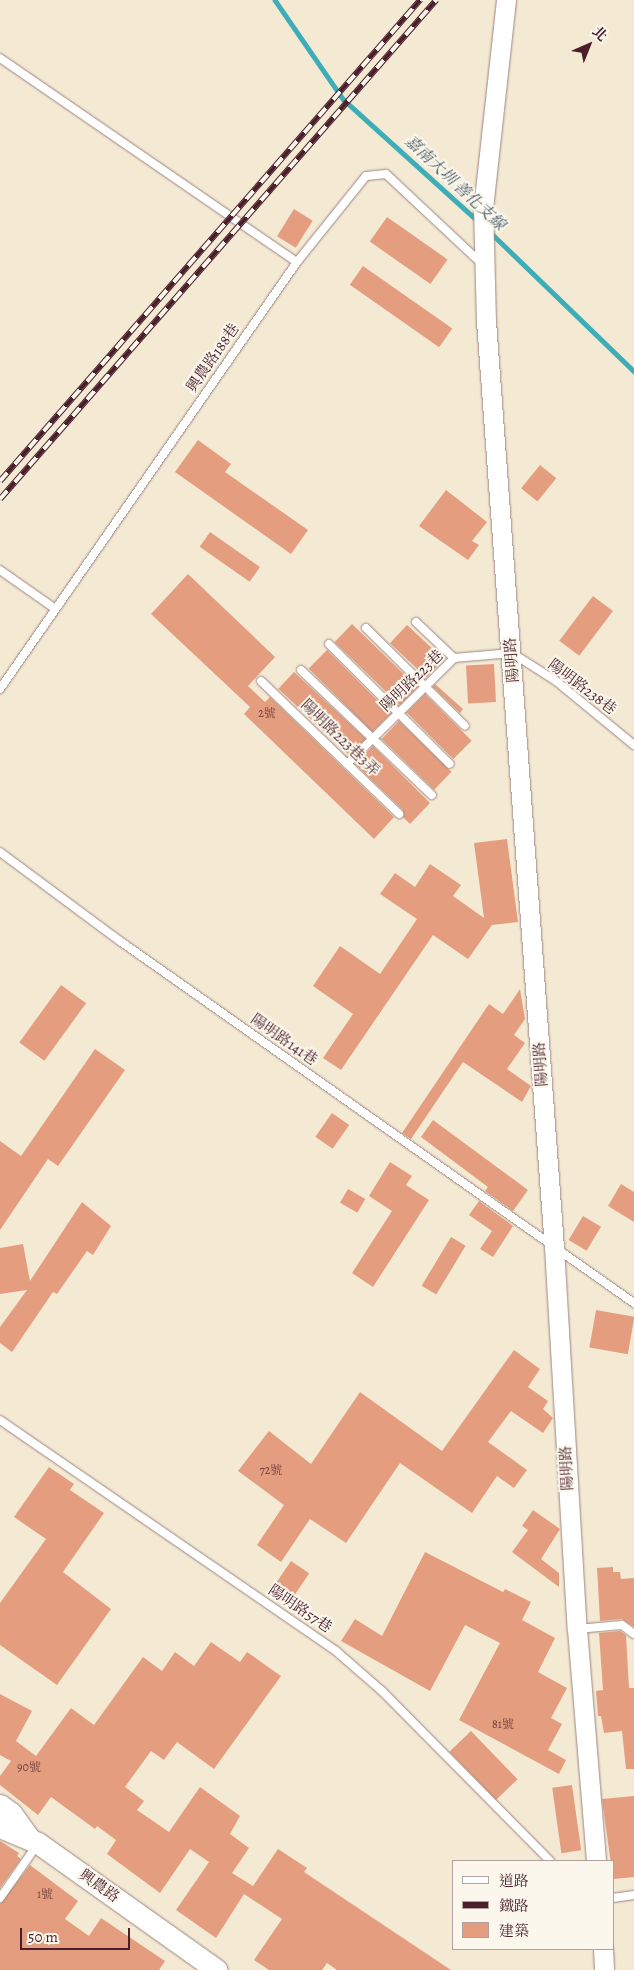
<!DOCTYPE html>
<meta charset="utf-8">
<style>
body{margin:0}
#map{position:relative;width:634px;height:1970px;overflow:hidden;background:#f4ead4;font-family:Alegreya,"Noto Serif TC",serif}
div>[style]{position:absolute}
.stream>*{height:4.5px;margin:-2.25px;padding:0 2.25px;transform-origin:2.25px;border-radius:2.25px;background:#3daeb8}
.building>*{inset:0;background:#e49e7f;transform-origin:0 0}
.roads{filter:drop-shadow(0 0 1px #9f8480) drop-shadow(0 0 1px #9f8480)}
.service>*{height:8px;margin:-4px;padding:0 4px;transform-origin:4px;border-radius:4px;background:#fff}
.tertiary>*{height:19px;margin:-9.5px;padding:0 9.5px;transform-origin:9.5px;border-radius:9.5px;background:#fff}
.secondary>*{height:21px;margin:-10.5px;padding:0 10.5px;transform-origin:10.5px;border-radius:10.5px;background:#fff}
.rail>*{height:5.5px;margin-top:-2.75px;transform-origin:0;background:repeating-linear-gradient(90deg,#fbf7ec 0 11px,#4a1f2b 0 22px);box-sizing:border-box;border-block:1px solid #4a1f2b}
span{translate:-50% -50%;white-space:nowrap;text-align:center;line-height:1.15;-webkit-text-stroke:4px #fbf7ec;paint-order:stroke}
.number-label{font-size:12px;color:#703f40}
.number-label span{-webkit-text-stroke-width:0}
.street-label{font-size:15px;color:#4a1f2b}
.water-label{font-size:16px;color:#455863;font-style:italic}
.legend{position:absolute;left:452px;top:1860px;width:162px;height:90px;box-sizing:border-box;background:#fbf7ec;border:1px solid #b4a19f;margin:0;padding:6px 9px;list-style:none;font-size:15px;color:#4a1f2b}
.legend li{display:flex;align-items:center;gap:10px;height:25px}
.legend b{width:25px;border:1px solid #b4a19f}
.north{position:absolute;left:564px;top:20px;width:50px;height:50px;-webkit-text-stroke:4px #fbf7ec;paint-order:stroke;rotate:44deg;font-size:14px;font-weight:700;line-height:20px;text-align:center;color:#4a1f2b}
.north::after{content:'';display:block;margin:auto;width:18px;height:22px;background:#4a1f2b;clip-path:polygon(50% 0,100% 100%,50% 72%,0 100%)}
.scale{position:absolute;left:20px;top:1928px;width:110px;height:22px;box-sizing:border-box;border:2px solid #4a1f2b;border-top:0;padding-left:6px;font-size:15px;line-height:18px;white-space:nowrap;color:#4a1f2b;-webkit-text-stroke:4px #fbf7ec;paint-order:stroke}
</style>
<div id="map">
<div class="stream">
<div style="left:275px;top:0;width:120px;rotate:55.5deg"></div>
<div style="left:343px;top:99px;width:182px;rotate:42.1deg"></div>
<div style="left:489px;top:231px;width:202px;rotate:44deg"></div>
</div>
<div class="building">
<div style="left:294px;top:209px;width:22px;height:32px;rotate:32deg"></div>
<div style="left:387px;top:217px;width:74px;height:30px;rotate:35deg"></div>
<div style="left:363px;top:266px;width:109px;height:23px;rotate:35deg"></div>
<div style="clip-path:polygon(198px 440px,231px 464px,225px 472px,308px 530px,291px 554px,175px 472px)"></div>
<div style="left:540px;top:465px;width:21px;height:30px;rotate:39deg"></div>
<div style="clip-path:polygon(446px 490px,487px 522px,472px 541px,479px 545px,468px 560px,419px 526px)"></div>
<div style="left:210px;top:532px;width:61px;height:18px;rotate:35deg"></div>
<div style="clip-path:polygon(188px 574px,275px 657px,248px 686px,265px 702px,270px 697px,394px 817px,374px 839px,244px 714px,250px 707px,151px 614px)"></div>
<div style="left:593px;top:596px;width:25px;height:56px;rotate:37deg"></div>
<div style="left:352px;top:624px;width:91px;height:25px;rotate:44deg"></div>
<div style="left:407px;top:625px;width:50px;height:25px;rotate:43deg"></div>
<div style="left:327px;top:650px;width:90px;height:26px;rotate:45deg"></div>
<div style="left:494px;top:664px;width:38px;height:28px;rotate:87deg"></div>
<div style="left:294px;top:672px;width:98px;height:23px;rotate:43deg"></div>
<div style="clip-path:polygon(435px 684px,463px 709px,460px 713px,433px 687px)"></div>
<div style="left:425px;top:694px;width:66px;height:26px;rotate:45deg"></div>
<div style="left:399px;top:721px;width:73px;height:25px;rotate:44deg"></div>
<div style="clip-path:polygon(373px 746px,430px 803px,410px 824px,403px 817px,403px 810px,355px 764px)"></div>
<div style="clip-path:polygon(507px 839px,518px 922px,492px 925px,468px 959px,433px 935px,341px 1070px,323px 1058px,353px 1014px,313px 986px,340px 946px,380px 974px,417px 919px,380px 894px,395px 873px,415px 887px,430px 864px,461px 885px,453px 896px,484px 918px,474px 843px)"></div>
<div style="left:61px;top:985px;width:31px;height:71px;rotate:36deg"></div>
<div style="clip-path:polygon(520px 989px,525px 1019px,514px 1035px,525px 1043px,507px 1069px,531px 1086px,522px 1102px,463px 1062px,411px 1139px,402px 1133px,489px 1004px,503px 1014px)"></div>
<div style="clip-path:polygon(95px 1049px,125px 1070px,58px 1166px,48px 1159px,0 1230px,0 1141px,21px 1156px)"></div>
<div style="left:332px;top:1113px;width:21px;height:29px;rotate:35deg"></div>
<div style="clip-path:polygon(433px 1120px,528px 1190px,513px 1211px,485px 1191px,488px 1187px,421px 1137px)"></div>
<div style="clip-path:polygon(390px 1162px,412px 1176px,406px 1185px,429px 1200px,373px 1287px,352px 1273px,392px 1211px,369px 1196px)"></div>
<div style="clip-path:polygon(621px 1184px,634px 1192px,634px 1222px,608px 1206px)"></div>
<div style="left:348px;top:1189px;width:20px;height:16px;rotate:30deg"></div>
<div style="clip-path:polygon(479px 1201px,513px 1226px,493px 1257px,480px 1249px,492px 1231px,469px 1215px)"></div>
<div style="clip-path:polygon(82px 1202px,111px 1226px,93px 1255px,87px 1251px,57px 1294px,53px 1292px,12px 1352px,0 1343px,0 1327px,27px 1290px,0 1294px,0 1248px,23px 1244px,30px 1281px)"></div>
<div style="left:583px;top:1216px;width:21px;height:28px;rotate:31deg"></div>
<div style="left:451px;top:1237px;width:17px;height:57px;rotate:31deg"></div>
<div style="left:596px;top:1310px;width:39px;height:38px;rotate:10deg"></div>
<div style="clip-path:polygon(514px 1350px,540px 1369px,528px 1387px,548px 1401px,543px 1409px,553px 1418px,543px 1433px,511px 1411px,488px 1442px,527px 1470px,514px 1488px,497px 1476px,472px 1513px,400px 1463px,346px 1543px,310px 1519px,281px 1562px,257px 1545px,284px 1505px,238px 1471px,269px 1431px,311px 1464px,360px 1392px,442px 1451px)"></div>
<div style="clip-path:polygon(49px 1467px,74px 1484px,70px 1490px,104px 1513px,63px 1572px,111px 1609px,57px 1685px,0 1645px,0 1603px,46px 1539px,14px 1517px)"></div>
<div style="clip-path:polygon(533px 1510px,560px 1529px,541px 1559px,559px 1573px,559px 1587px,512px 1552px,528px 1530px,522px 1526px)"></div>
<div style="clip-path:polygon(425px 1552px,503px 1592px,505px 1589px,531px 1602px,522px 1620px,555px 1638px,538px 1672px,567px 1688px,551px 1718px,562px 1724px,548px 1750px,566px 1760px,559px 1774px,459px 1720px,500px 1643px,465px 1625px,430px 1691px,341px 1641px,355px 1619px,382px 1636px)"></div>
<div style="left:291px;top:1561px;width:22px;height:30px;rotate:34deg"></div>
<div style="clip-path:polygon(613px 1567px,613px 1572px,620px 1572px,621px 1579px,634px 1578px,634px 1627px,622px 1619px,600px 1621px,597px 1568px)"></div>
<div style="clip-path:polygon(620px 1631px,626px 1635px,629px 1688px,634px 1688px,634px 1769px,626px 1769px,622px 1731px,604px 1733px,601px 1716px,598px 1716px,596px 1691px,603px 1690px,599px 1633px)"></div>
<div style="clip-path:polygon(211px 1642px,240px 1662px,247px 1652px,281px 1676px,214px 1769px,177px 1742px,164px 1760px,151px 1751px,125px 1787px,144px 1801px,137px 1810px,169px 1832px,200px 1787px,240px 1816px,230px 1834px,249px 1848px,232px 1873px,253px 1886px,278px 1849px,307px 1868px,304px 1872px,451px 1970px,337px 1970px,327px 1963px,322px 1970px,269px 1970px,254px 1960px,282px 1919px,244px 1894px,216px 1938px,176px 1910px,209px 1862px,190px 1849px,160px 1893px,107px 1854px,116px 1840px,97px 1826px,95px 1829px,51px 1797px,38px 1815px,0 1785px,0 1776px,11px 1761px,0 1755px,0 1694px,32px 1711px,16px 1741px,36px 1756px,71px 1708px,94px 1725px,143px 1657px,162px 1671px,175px 1652px,194px 1666px)"></div>
<div style="left:471px;top:1731px;width:67px;height:30px;rotate:46deg"></div>
<div style="left:572px;top:1785px;width:66px;height:20px;rotate:82deg"></div>
<div style="clip-path:polygon(634px 1796px,634px 1877px,613px 1879px,602px 1799px)"></div>
<div style="clip-path:polygon(0 1841px,19px 1853px,17px 1856px,21px 1859px,0 1888px)"></div>
<div style="clip-path:polygon(30px 1865px,78px 1901px,65px 1919px,89px 1936px,101px 1918px,165px 1961px,159px 1970px,0 1970px,0 1904px)"></div>
</div>
<div class="roads">
<div class="service">
<div style="left:0;top:58px;width:360px;rotate:34.5deg"></div>
<div style="left:0;top:570px;width:66px;rotate:35.1deg"></div>
<div style="left:416px;top:622px;width:52px;rotate:43.5deg"></div>
<div style="left:366px;top:628px;width:139px;rotate:44.7deg"></div>
<div style="left:329px;top:644px;width:170px;rotate:44.8deg"></div>
<div style="left:301px;top:670px;width:181px;rotate:43.7deg"></div>
<div style="left:261px;top:681px;width:192px;rotate:43.9deg"></div>
<div style="left:0;top:689px;width:520px;rotate:-55.18deg"></div>
<div style="left:297px;top:262px;width:110px;rotate:-51.3deg"></div>
<div style="left:366px;top:176px;width:20px;rotate:-6deg"></div>
<div style="left:386px;top:174px;width:130px;rotate:43.1deg"></div>
<div style="left:347px;top:764px;width:151px;rotate:-44.7deg"></div>
<div style="left:454px;top:658px;width:58px;rotate:-4.9deg"></div>
<div style="left:512px;top:653px;width:52px;rotate:32.5deg"></div>
<div style="left:556px;top:681px;width:101px;rotate:39.4deg"></div>
<div style="left:0;top:852px;width:149px;rotate:36.6deg"></div>
<div style="left:120px;top:941px;width:629px;rotate:35.16deg"></div>
<div style="left:0;top:1420px;width:408px;rotate:34.5deg"></div>
<div style="left:336px;top:1651px;width:61px;rotate:41deg"></div>
<div style="left:382px;top:1691px;width:239px;rotate:45.3deg"></div>
<div style="left:577px;top:1629px;width:45px;rotate:-5.1deg"></div>
<div style="left:622px;top:1625px;width:15px;rotate:37deg"></div>
<div style="left:0;top:1898px;width:65px;rotate:-55.1deg"></div>
<div style="left:613px;top:1898px;width:21px;rotate:-8deg"></div>
</div>
<div class="tertiary">
<div style="left:506px;top:0;width:208px;rotate:96.3deg"></div>
<div style="left:483px;top:207px;width:114px;rotate:88.5deg"></div>
<div style="left:486px;top:321px;width:928px;rotate:85.8deg"></div>
<div style="left:554px;top:1247px;width:383px;rotate:86.6deg"></div>
<div style="left:577px;top:1629px;width:233px;rotate:85.3deg"></div>
<div style="left:603px;top:1949px;width:21px;rotate:87deg"></div>
</div>
<div class="secondary">
<div style="left:0;top:1805px;width:14px;rotate:36deg"></div>
<div style="left:11px;top:1813px;width:31px;rotate:54deg"></div>
<div style="left:0;top:1827px;width:41px;rotate:22.8deg"></div>
<div style="left:38px;top:1843px;width:219px;rotate:35.4deg"></div>
</div>
</div>
<div class="rail">
<div style="left:0;top:481px;width:639px;rotate:-48.87deg"></div>
<div style="left:0;top:499px;width:663px;rotate:-48.85deg"></div>
</div>
<div class="number-label">
<span style="left:267px;top:714px">2號</span>
<span style="left:271px;top:1471px">72號</span>
<span style="left:503px;top:1725px">81號</span>
<span style="left:29px;top:1768px">90號</span>
<span style="left:45px;top:1895px">1號</span>
</div>
<div class="street-label">
<span style="left:213px;top:358px;rotate:-55deg">興農路188巷</span>
<span style="left:512px;top:660px;rotate:-94deg">陽明路</span>
<span style="left:412px;top:681px;rotate:-44deg">陽明路223巷</span>
<span style="left:582px;top:687px;rotate:37deg">陽明路238巷</span>
<span style="left:340px;top:738px;rotate:44deg">陽明路223巷3弄</span>
<span style="left:284px;top:1040px;rotate:35deg">陽明路141巷</span>
<span style="left:541px;top:1064px;rotate:-94deg">陽明路</span>
<span style="left:567px;top:1468px;rotate:-93deg">陽明路</span>
<span style="left:300px;top:1609px;rotate:34deg">陽明路57巷</span>
<span style="left:99px;top:1886px;rotate:35deg">興農路</span>
</div>
<div class="water-label">
<span style="left:455px;top:183px;rotate:43deg">嘉南大圳 善化支線</span>
</div>
<ul class="legend">
<li><b style="height:6px;background:#fff"></b>道路</li>
<li><b style="height:6px;background:#4a1f2b"></b>鐵路</li>
<li><b style="height:14px;background:#e49e7f"></b>建築</li>
</ul>
<div class="north">北</div>
<div class="scale">50 m</div>
</div>
